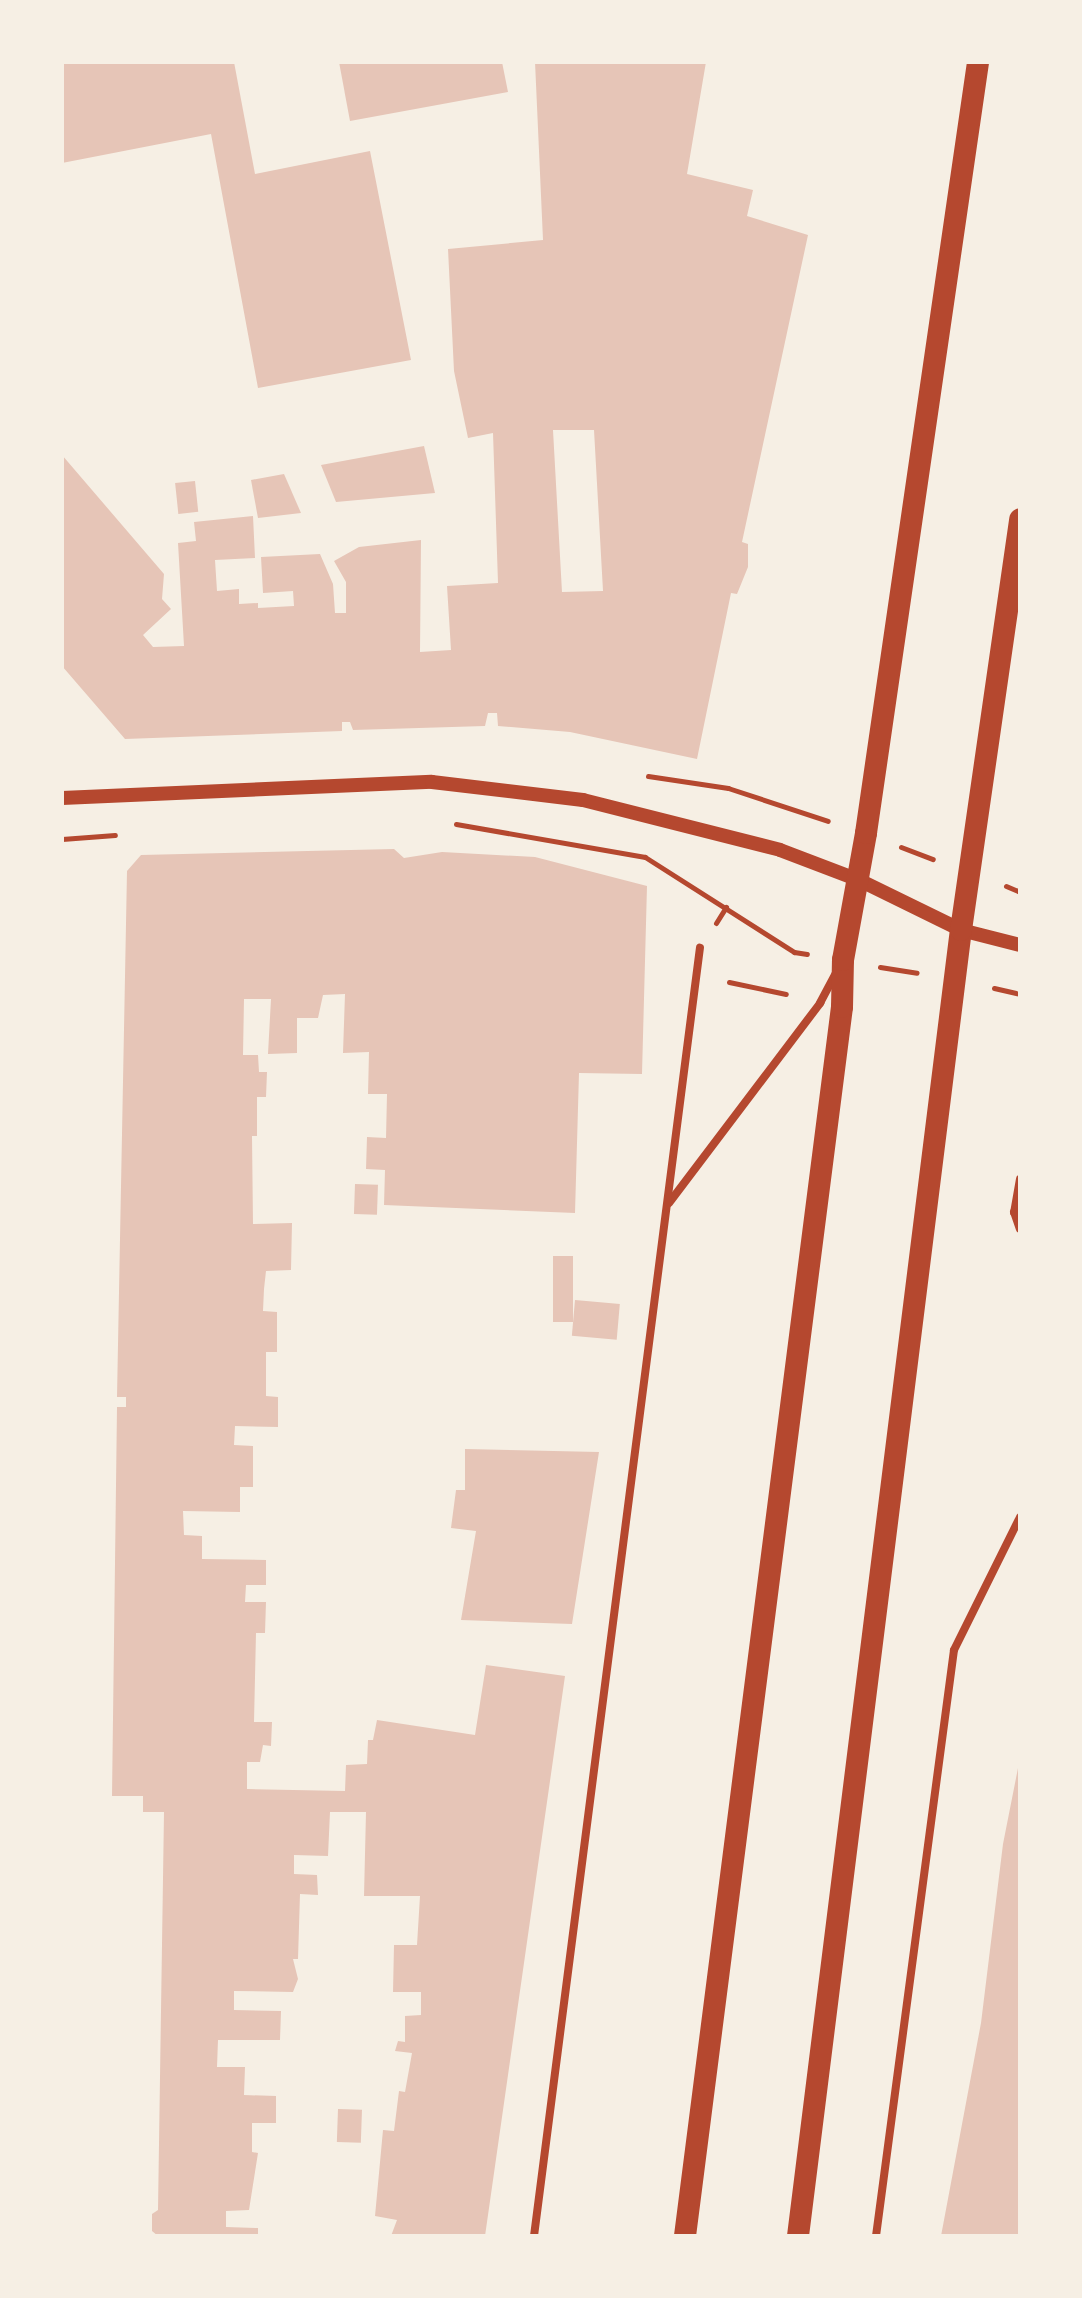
<!DOCTYPE html>
<style>
body{margin:0}
#map{position:relative;width:1082px;height:2298px;overflow:hidden;background:#f6efe4;font-family:Figtree,sans-serif}
div>[style]{position:absolute}
.building>*{inset:0;background:#e6c5b7;transform-origin:0 0}
.path>*{height:5px;margin:-2.5px;padding:0 2.5px;transform-origin:2.5px;border-radius:2.5px;background:#b5482f}
.minor>*{height:8px;margin:-4px;padding:0 4px;transform-origin:4px;border-radius:4px;background:#b5482f}
.tertiary>*{height:14px;margin:-7px;padding:0 7px;transform-origin:7px;border-radius:7px;background:#b5482f}
.trunk>*{height:22px;margin:-11px;padding:0 11px;transform-origin:11px;border-radius:11px;background:#b5482f}
span{translate:-50% -50%;white-space:nowrap;text-align:center;line-height:1.15;-webkit-text-stroke:8px #f6efe4;paint-order:stroke}
.frame{position:absolute;inset:0;border:64px solid #f6efe4;pointer-events:none}
</style>
<div id="map">
<div class="building">
<div style="clip-path:polygon(62px 62px,234px 62px,255px 174px,370px 151px,411px 360px,258px 388px,211px 134px,62px 163px)"></div>
<div style="clip-path:polygon(339px 62px,502px 62px,508px 92px,350px 121px)"></div>
<div style="clip-path:polygon(evenodd,535px 62px,706px 62px,687px 174px,753px 190px,747px 216px,808px 235px,742px 542px,748px 544px,748px 567px,737px 594px,731px 593px,697px 759px,570px 732px,498px 726px,497px 713px,488px 713px,485px 726px,353px 730px,350px 722px,342px 722px,342px 731px,125px 739px,62px 666px,62px 455px,164px 574px,162px 599px,171px 609px,143px 635px,153px 647px,184px 646px,178px 543px,196px 541px,194px 522px,253px 516px,255px 558px,215px 560px,217px 591px,239px 589px,239px 604px,258px 603px,258px 608px,294px 606px,293px 591px,263px 593px,261px 557px,320px 554px,333px 584px,335px 613px,346px 613px,346px 582px,334px 561px,359px 547px,421px 540px,420px 652px,451px 650px,447px 586px,498px 583px,493px 433px,468px 438px,454px 371px,448px 249px,543px 240px,535px 62px,553px 430px,594px 430px,603px 591px,562px 592px,553px 430px)"></div>
<div style="clip-path:polygon(424px 446px,435px 493px,336px 502px,321px 465px)"></div>
<div style="clip-path:polygon(284px 474px,301px 513px,258px 518px,251px 480px)"></div>
<div style="left:195px;top:481px;width:31px;height:20px;rotate:84deg"></div>
<div style="clip-path:polygon(394px 849px,404px 858px,442px 852px,535px 857px,647px 886px,642px 1074px,579px 1073px,575px 1213px,384px 1205px,385px 1170px,366px 1169px,367px 1137px,386px 1138px,387px 1094px,368px 1094px,369px 1052px,343px 1053px,345px 994px,323px 995px,318px 1018px,297px 1018px,297px 1053px,268px 1054px,271px 999px,244px 999px,243px 1055px,258px 1055px,259px 1072px,267px 1072px,266px 1097px,257px 1097px,257px 1136px,252px 1136px,253px 1224px,292px 1223px,291px 1270px,266px 1271px,264px 1289px,263px 1311px,277px 1312px,277px 1352px,266px 1352px,266px 1396px,278px 1397px,278px 1427px,235px 1426px,234px 1445px,253px 1446px,253px 1487px,240px 1487px,240px 1512px,183px 1511px,184px 1535px,202px 1536px,202px 1559px,266px 1560px,266px 1585px,246px 1585px,245px 1602px,266px 1602px,265px 1633px,256px 1633px,254px 1722px,272px 1722px,271px 1746px,263px 1745px,260px 1762px,247px 1762px,247px 1789px,345px 1791px,346px 1765px,367px 1764px,368px 1740px,373px 1740px,377px 1720px,475px 1735px,486px 1665px,565px 1676px,485px 2236px,391px 2236px,397px 2220px,375px 2216px,383px 2130px,394px 2131px,399px 2091px,405px 2092px,412px 2053px,395px 2051px,398px 2041px,405px 2042px,405px 2016px,421px 2015px,421px 1992px,393px 1992px,394px 1945px,417px 1945px,420px 1896px,364px 1896px,366px 1812px,330px 1812px,328px 1856px,294px 1855px,294px 1874px,317px 1875px,318px 1895px,300px 1894px,298px 1959px,293px 1959px,298px 1979px,293px 1992px,234px 1991px,234px 2010px,281px 2011px,280px 2040px,218px 2040px,217px 2067px,245px 2067px,244px 2095px,276px 2096px,276px 2123px,252px 2123px,252px 2152px,258px 2153px,249px 2210px,226px 2211px,226px 2227px,258px 2228px,258px 2236px,158px 2236px,152px 2231px,152px 2214px,158px 2210px,164px 1812px,143px 1812px,143px 1796px,112px 1796px,117px 1407px,126px 1407px,126px 1397px,117px 1397px,127px 871px,141px 855px)"></div>
<div style="left:355px;top:1184px;width:23px;height:30px;rotate:2deg"></div>
<div style="left:553px;top:1256px;width:20px;height:66px"></div>
<div style="left:575px;top:1300px;width:45px;height:36px;rotate:5deg"></div>
<div style="clip-path:polygon(465px 1449px,599px 1452px,572px 1624px,461px 1620px,476px 1531px,451px 1528px,456px 1490px,465px 1490px)"></div>
<div style="clip-path:polygon(1018px 1768px,1020px 2236px,941px 2236px,981px 2023px,1003px 1844px)"></div>
<div style="left:338px;top:2109px;width:24px;height:33px;rotate:2deg"></div>
</div>
<div class="path">
<div style="left:648px;top:776px;width:81px;rotate:8.5deg"></div>
<div style="left:728px;top:788px;width:105px;rotate:18.3deg"></div>
<div style="left:456px;top:824px;width:192px;rotate:9.9deg"></div>
<div style="left:645px;top:857px;width:177px;rotate:32.5deg"></div>
<div style="left:794px;top:952px;width:13px;rotate:9deg"></div>
<div style="left:62px;top:839px;width:53px;rotate:-4.3deg"></div>
<div style="left:901px;top:847px;width:34px;rotate:21deg"></div>
<div style="left:1006px;top:886px;width:15px;rotate:23deg"></div>
<div style="left:716px;top:923px;width:19px;rotate:-58deg"></div>
<div style="left:880px;top:967px;width:37px;rotate:9deg"></div>
<div style="left:729px;top:982px;width:58px;rotate:11.9deg"></div>
<div style="left:994px;top:988px;width:27px;rotate:13deg"></div>
</div>
<div class="minor">
<div style="left:1020px;top:1179px;width:34px;rotate:100deg"></div>
<div style="left:1014px;top:1212px;width:18px;rotate:71deg"></div>
<div style="left:669px;top:1203px;width:251px;rotate:-52.9deg"></div>
<div style="left:820px;top:1003px;width:36px;rotate:-62deg"></div>
<div style="left:534px;top:2236px;width:1299px;rotate:-82.66deg"></div>
<div style="left:876px;top:2236px;width:591px;rotate:-82.42deg"></div>
<div style="left:954px;top:1650px;width:148px;rotate:-63.6deg"></div>
</div>
<div class="tertiary">
<div style="left:62px;top:798px;width:370px;rotate:-2.5deg"></div>
<div style="left:432px;top:782px;width:152px;rotate:6.8deg"></div>
<div style="left:583px;top:800px;width:203px;rotate:14.2deg"></div>
<div style="left:780px;top:850px;width:85px;rotate:20.8deg"></div>
<div style="left:859px;top:880px;width:114px;rotate:26.1deg"></div>
<div style="left:961px;top:930px;width:61px;rotate:14.3deg"></div>
</div>
<div class="trunk">
<div style="left:685px;top:2236px;width:1239px;rotate:-82.72deg"></div>
<div style="left:842px;top:1007px;width:47px;rotate:-88.8deg"></div>
<div style="left:843px;top:960px;width:129px;rotate:-79.7deg"></div>
<div style="left:866px;top:833px;width:779px;rotate:-81.73deg"></div>
<div style="left:798px;top:2236px;width:1316px;rotate:-82.89deg"></div>
<div style="left:961px;top:930px;width:415px;rotate:-81.8deg"></div>
</div>
<div class="frame"></div>
</div>
